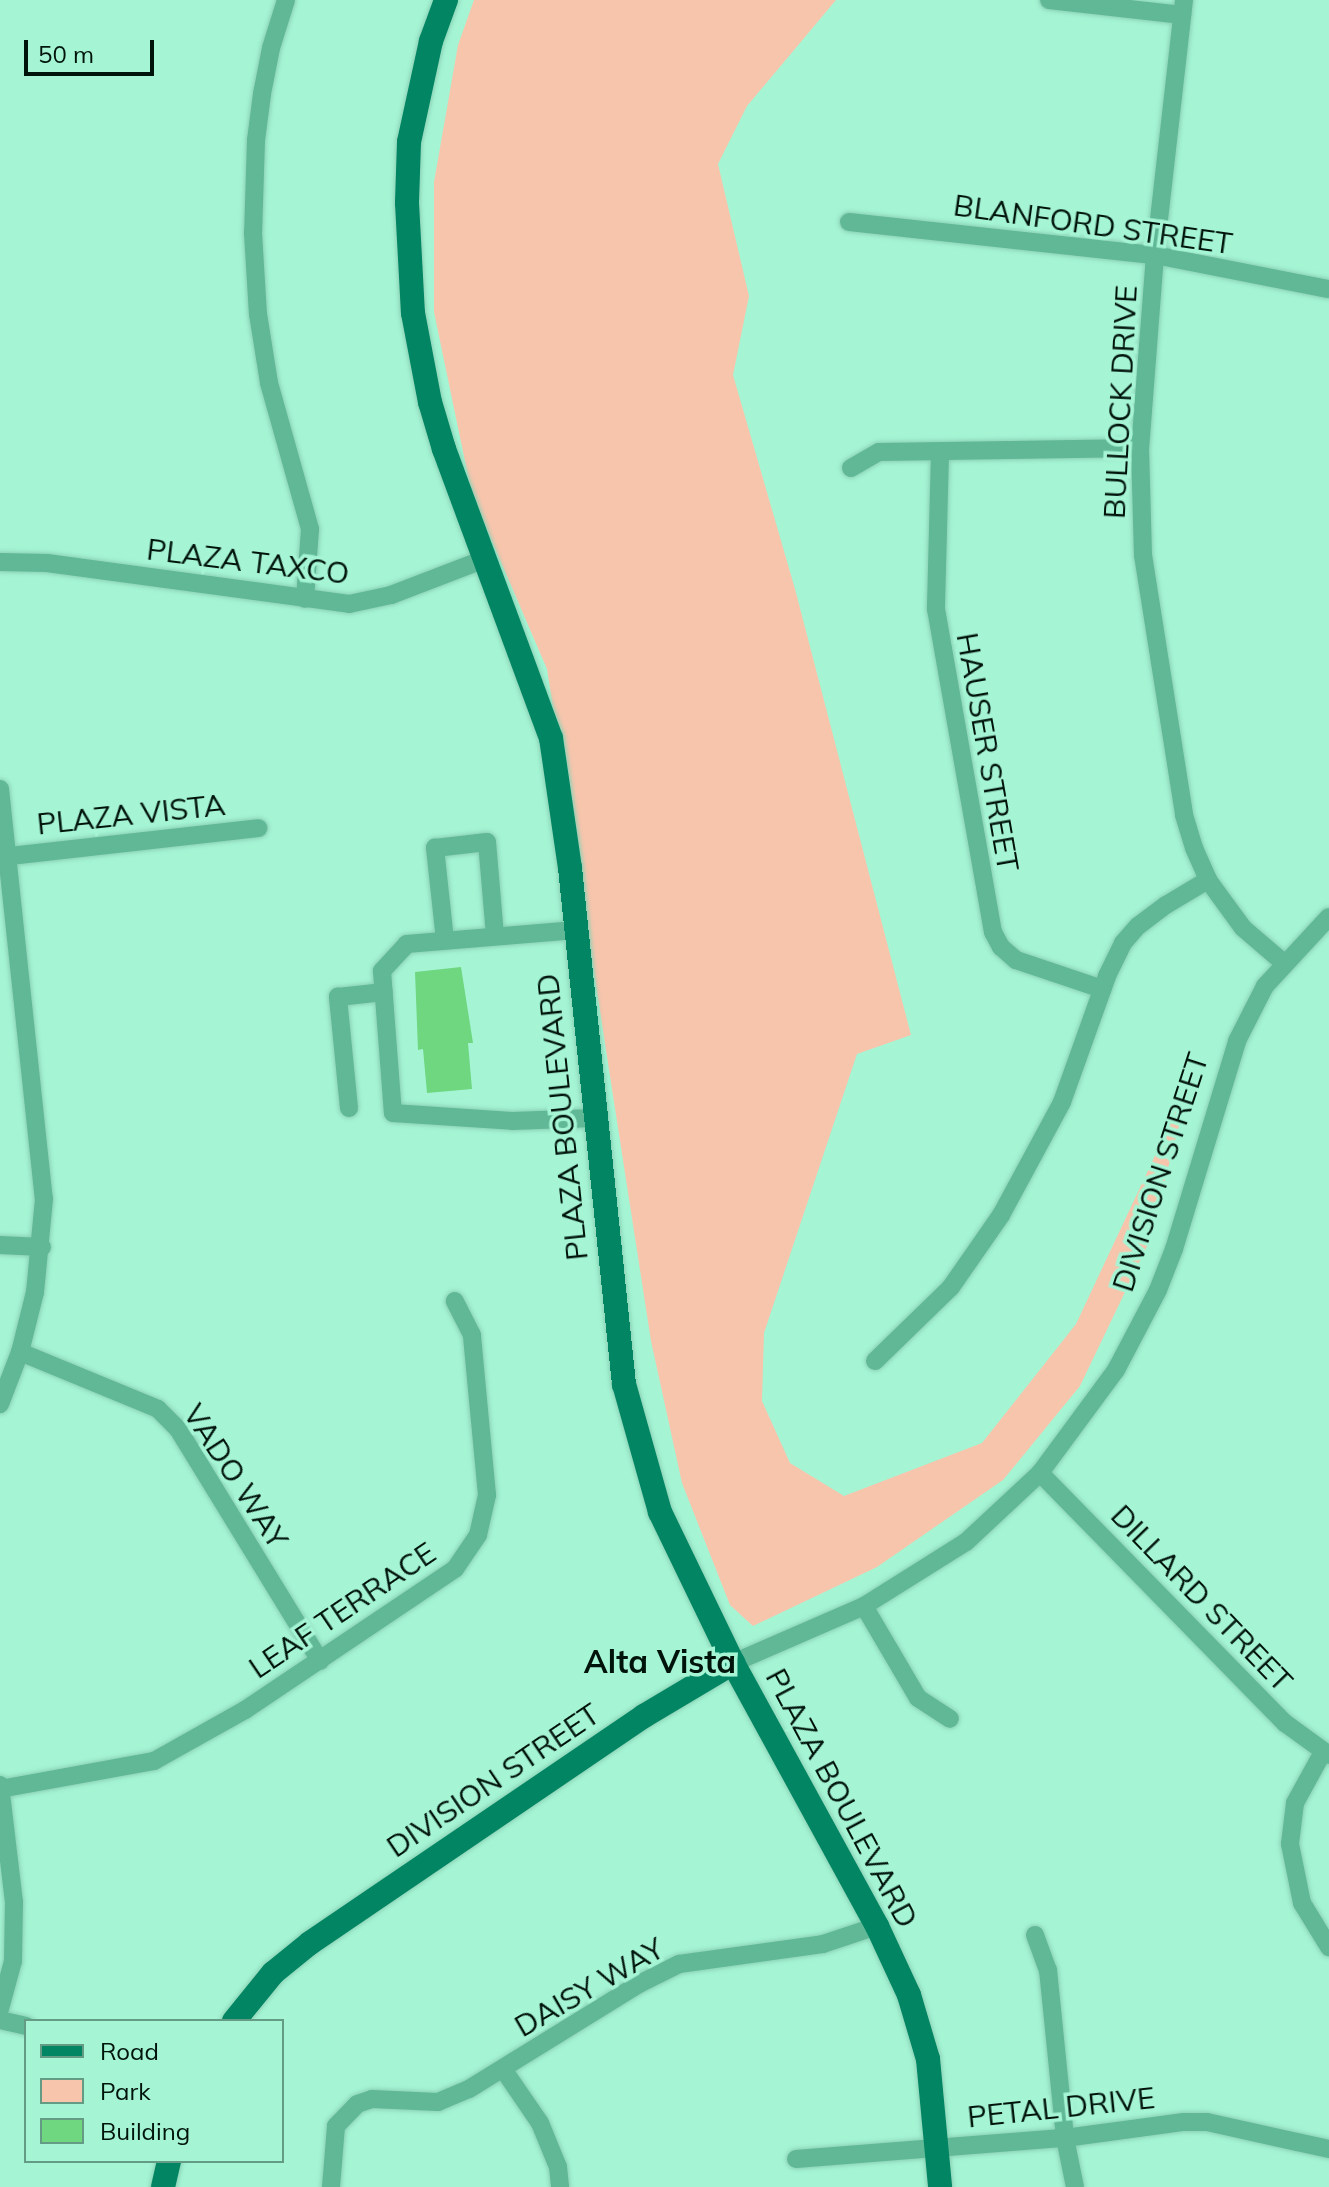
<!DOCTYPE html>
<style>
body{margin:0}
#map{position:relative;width:1329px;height:2187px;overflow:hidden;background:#a5f5d5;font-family:Mulish,sans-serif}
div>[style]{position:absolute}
.green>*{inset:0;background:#f7c5ac}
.building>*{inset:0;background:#6ed77f}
.roads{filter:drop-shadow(0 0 2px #8bd1b5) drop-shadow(0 0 2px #8bd1b5)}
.minor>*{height:18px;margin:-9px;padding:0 9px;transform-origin:9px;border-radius:9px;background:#60b897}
.major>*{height:24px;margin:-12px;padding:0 12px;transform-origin:12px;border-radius:12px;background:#018563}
span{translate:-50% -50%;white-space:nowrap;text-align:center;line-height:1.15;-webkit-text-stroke:7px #a5f5d5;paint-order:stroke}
.street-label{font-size:30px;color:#00140c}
.neighbourhood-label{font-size:32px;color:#00140c;font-weight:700}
.legend{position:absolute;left:24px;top:2019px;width:260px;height:144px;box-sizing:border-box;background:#a5f5d5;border:2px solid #639b85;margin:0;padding:10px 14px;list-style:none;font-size:24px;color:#00140c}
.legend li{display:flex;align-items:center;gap:16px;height:40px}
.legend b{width:40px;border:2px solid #639b85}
.scale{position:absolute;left:24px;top:40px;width:130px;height:36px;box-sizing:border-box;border:4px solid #00140c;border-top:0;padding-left:10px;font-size:24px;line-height:28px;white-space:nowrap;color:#00140c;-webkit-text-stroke:6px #a5f5d5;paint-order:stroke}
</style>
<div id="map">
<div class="green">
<div style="clip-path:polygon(474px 0,836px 0,747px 106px,718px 164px,749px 296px,733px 375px,795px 589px,911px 1035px,857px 1054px,764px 1333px,762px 1401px,790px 1463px,844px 1496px,982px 1443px,1076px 1324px,1191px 1079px,1149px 1242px,1080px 1386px,1003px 1480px,877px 1567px,753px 1626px,730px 1605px,682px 1483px,651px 1341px,547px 669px,472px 495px,434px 312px,434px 182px,458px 45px)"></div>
</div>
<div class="building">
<div style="clip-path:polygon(461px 967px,473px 1043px,468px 1043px,472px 1089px,427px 1093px,423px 1049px,418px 1050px,415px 972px)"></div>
</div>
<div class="roads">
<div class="minor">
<div style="left:286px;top:0;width:50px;rotate:107.4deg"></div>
<div style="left:271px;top:48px;width:47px;rotate:101.1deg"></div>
<div style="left:262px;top:94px;width:46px;rotate:97.4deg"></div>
<div style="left:256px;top:140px;width:93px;rotate:91.8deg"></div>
<div style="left:253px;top:233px;width:81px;rotate:86.5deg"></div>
<div style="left:258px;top:314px;width:70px;rotate:80.9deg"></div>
<div style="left:269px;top:383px;width:152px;rotate:74.3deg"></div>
<div style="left:310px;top:529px;width:70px;rotate:94.1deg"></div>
<div style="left:1049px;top:0;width:134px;rotate:6.4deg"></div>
<div style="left:1184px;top:0;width:257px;rotate:96.5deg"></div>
<div style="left:1155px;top:255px;width:194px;rotate:94.4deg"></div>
<div style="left:1140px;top:448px;width:107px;rotate:88.4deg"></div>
<div style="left:1143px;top:555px;width:263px;rotate:81deg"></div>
<div style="left:1184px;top:815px;width:34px;rotate:73deg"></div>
<div style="left:1194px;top:848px;width:35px;rotate:66deg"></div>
<div style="left:1208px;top:880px;width:59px;rotate:53.9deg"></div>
<div style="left:1243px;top:928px;width:54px;rotate:40.5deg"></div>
<div style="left:849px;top:222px;width:308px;rotate:6.2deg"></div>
<div style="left:1155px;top:255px;width:177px;rotate:11.1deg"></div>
<div style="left:940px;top:453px;width:156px;rotate:91.5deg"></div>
<div style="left:936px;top:609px;width:328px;rotate:80deg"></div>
<div style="left:993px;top:932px;width:17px;rotate:62deg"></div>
<div style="left:1001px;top:947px;width:20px;rotate:41deg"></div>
<div style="left:1016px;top:960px;width:91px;rotate:18.6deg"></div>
<div style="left:851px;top:468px;width:32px;rotate:-30deg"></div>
<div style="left:879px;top:452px;width:261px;rotate:-0.9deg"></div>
<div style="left:0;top:562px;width:47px;rotate:1.2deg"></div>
<div style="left:47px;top:563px;width:305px;rotate:7.7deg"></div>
<div style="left:349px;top:604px;width:43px;rotate:-12.1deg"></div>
<div style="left:391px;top:595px;width:97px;rotate:-21deg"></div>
<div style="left:0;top:789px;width:412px;rotate:83.9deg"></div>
<div style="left:44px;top:1199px;width:93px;rotate:95.5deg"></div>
<div style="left:35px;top:1292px;width:62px;rotate:104deg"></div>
<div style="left:20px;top:1352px;width:56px;rotate:111deg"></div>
<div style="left:10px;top:856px;width:250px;rotate:-6.4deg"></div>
<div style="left:576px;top:930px;width:170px;rotate:175.3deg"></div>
<div style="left:407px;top:944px;width:37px;rotate:133deg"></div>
<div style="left:382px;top:971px;width:142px;rotate:85.6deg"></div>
<div style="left:393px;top:1113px;width:119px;rotate:3.8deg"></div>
<div style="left:512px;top:1121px;width:82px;rotate:-2.1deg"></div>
<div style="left:445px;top:940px;width:93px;rotate:-96.2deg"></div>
<div style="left:435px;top:848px;width:52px;rotate:-6.6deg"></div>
<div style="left:487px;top:842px;width:93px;rotate:85.1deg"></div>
<div style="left:349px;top:1108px;width:112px;rotate:-95.7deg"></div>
<div style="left:338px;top:997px;width:46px;rotate:-6.2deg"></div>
<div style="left:0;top:1245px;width:42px;rotate:2.7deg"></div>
<div style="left:20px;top:1352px;width:149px;rotate:22.4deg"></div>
<div style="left:158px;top:1409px;width:28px;rotate:45deg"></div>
<div style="left:178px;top:1429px;width:272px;rotate:58.5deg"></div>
<div style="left:875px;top:1361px;width:106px;rotate:-44.2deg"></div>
<div style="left:951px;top:1287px;width:88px;rotate:-55.2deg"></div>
<div style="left:1001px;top:1215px;width:128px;rotate:-61.6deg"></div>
<div style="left:1062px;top:1102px;width:134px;rotate:-70.3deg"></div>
<div style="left:1107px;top:976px;width:37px;rotate:-64deg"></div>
<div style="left:1123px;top:943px;width:23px;rotate:-49deg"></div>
<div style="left:1138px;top:926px;width:35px;rotate:-37deg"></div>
<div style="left:1166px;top:905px;width:49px;rotate:-30.8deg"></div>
<div style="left:1040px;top:1473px;width:350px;rotate:45.6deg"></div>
<div style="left:1285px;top:1723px;width:54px;rotate:36deg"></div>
<div style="left:864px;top:1606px;width:107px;rotate:59.6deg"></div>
<div style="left:918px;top:1698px;width:38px;rotate:33deg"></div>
<div style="left:733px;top:1663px;width:143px;rotate:-23.5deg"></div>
<div style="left:864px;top:1606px;width:120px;rotate:-32.1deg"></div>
<div style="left:966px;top:1542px;width:101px;rotate:-43deg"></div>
<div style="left:1040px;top:1473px;width:128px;rotate:-53.6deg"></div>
<div style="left:1116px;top:1370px;width:90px;rotate:-62.3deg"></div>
<div style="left:1158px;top:1290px;width:44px;rotate:-68.7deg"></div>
<div style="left:1174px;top:1249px;width:217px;rotate:-73.1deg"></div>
<div style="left:1237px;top:1041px;width:62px;rotate:-63deg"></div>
<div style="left:1265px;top:986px;width:94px;rotate:-47.2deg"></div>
<div style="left:1323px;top:1752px;width:58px;rotate:118.8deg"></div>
<div style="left:1295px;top:1803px;width:41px;rotate:97deg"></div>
<div style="left:1290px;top:1844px;width:60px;rotate:78.5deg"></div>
<div style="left:1302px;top:1903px;width:52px;rotate:58.5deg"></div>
<div style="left:0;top:1785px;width:118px;rotate:83.2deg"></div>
<div style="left:14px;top:1902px;width:59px;rotate:91deg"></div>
<div style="left:13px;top:1961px;width:50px;rotate:105.2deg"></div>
<div style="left:0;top:1789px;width:157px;rotate:-10.3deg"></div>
<div style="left:154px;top:1761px;width:104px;rotate:-29.3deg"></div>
<div style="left:245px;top:1710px;width:253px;rotate:-33.9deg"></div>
<div style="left:455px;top:1569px;width:41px;rotate:-55.9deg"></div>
<div style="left:478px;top:1535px;width:41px;rotate:-77.3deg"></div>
<div style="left:487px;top:1495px;width:161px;rotate:-95.4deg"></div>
<div style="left:472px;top:1335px;width:38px;rotate:-117deg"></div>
<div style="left:1035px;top:1935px;width:37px;rotate:70deg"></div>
<div style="left:1048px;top:1970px;width:169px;rotate:84.2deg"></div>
<div style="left:1065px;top:2138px;width:50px;rotate:78.5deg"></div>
<div style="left:0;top:2020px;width:27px;rotate:13deg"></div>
<div style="left:503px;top:2069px;width:65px;rotate:55.6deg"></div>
<div style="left:540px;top:2123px;width:48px;rotate:67.8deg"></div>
<div style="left:558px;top:2167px;width:20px;rotate:84deg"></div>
<div style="left:796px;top:2159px;width:270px;rotate:-4.5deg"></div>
<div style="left:1065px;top:2138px;width:120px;rotate:-7.7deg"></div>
<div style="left:1184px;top:2122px;width:23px"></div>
<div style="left:1207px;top:2122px;width:125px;rotate:12.5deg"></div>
<div style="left:331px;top:2187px;width:61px;rotate:-85.3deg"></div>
<div style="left:336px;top:2126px;width:30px;rotate:-46deg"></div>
<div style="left:357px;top:2104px;width:16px;rotate:-18deg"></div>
<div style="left:372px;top:2099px;width:66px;rotate:2.6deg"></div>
<div style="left:438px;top:2102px;width:34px;rotate:-23deg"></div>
<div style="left:469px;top:2089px;width:200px;rotate:-31.7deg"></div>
<div style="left:639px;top:1984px;width:45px;rotate:-26.6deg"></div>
<div style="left:679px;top:1964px;width:145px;rotate:-7.9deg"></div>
<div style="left:823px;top:1944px;width:57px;rotate:-18.4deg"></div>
</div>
<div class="major">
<div style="left:446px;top:0;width:44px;rotate:110.1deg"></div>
<div style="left:431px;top:41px;width:103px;rotate:102.3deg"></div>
<div style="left:409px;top:142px;width:61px;rotate:91.9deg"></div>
<div style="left:407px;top:203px;width:110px;rotate:86.9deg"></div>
<div style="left:413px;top:313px;width:91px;rotate:79.2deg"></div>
<div style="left:430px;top:402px;width:49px;rotate:73.4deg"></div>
<div style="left:444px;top:449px;width:308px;rotate:69.7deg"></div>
<div style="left:551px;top:738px;width:131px;rotate:81.7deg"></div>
<div style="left:570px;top:868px;width:519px;rotate:84.03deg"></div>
<div style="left:624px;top:1384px;width:133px;rotate:74.3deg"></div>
<div style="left:660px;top:1512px;width:168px;rotate:64.2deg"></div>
<div style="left:733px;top:1663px;width:300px;rotate:61.3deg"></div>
<div style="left:877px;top:1926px;width:76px;rotate:65.1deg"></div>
<div style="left:909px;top:1995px;width:67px;rotate:73.5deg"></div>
<div style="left:928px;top:2059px;width:129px;rotate:84.6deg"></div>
<div style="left:234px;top:2021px;width:62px;rotate:-50.9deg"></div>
<div style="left:273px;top:1973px;width:48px;rotate:-39deg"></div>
<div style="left:310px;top:1943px;width:404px;rotate:-34.2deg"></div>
<div style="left:644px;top:1716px;width:104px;rotate:-30.8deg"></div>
<div style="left:163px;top:2187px;width:27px;rotate:-77deg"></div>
</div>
</div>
<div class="street-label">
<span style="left:1093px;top:224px;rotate:8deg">BLANFORD STREET</span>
<span style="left:1120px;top:402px;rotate:-87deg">BULLOCK DRIVE</span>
<span style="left:248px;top:561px;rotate:7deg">PLAZA TAXCO</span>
<span style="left:988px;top:752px;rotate:80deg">HAUSER STREET</span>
<span style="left:131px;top:814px;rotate:-6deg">PLAZA VISTA</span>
<span style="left:562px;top:1117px;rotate:-96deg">PLAZA BOULEVARD</span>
<span style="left:1160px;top:1172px;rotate:-72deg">DIVISION STREET</span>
<span style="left:236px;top:1476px;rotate:57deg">VADO WAY</span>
<span style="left:1202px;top:1598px;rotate:46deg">DILLARD STREET</span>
<span style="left:342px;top:1610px;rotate:-34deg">LEAF TERRACE</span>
<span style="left:493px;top:1780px;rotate:-34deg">DIVISION STREET</span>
<span style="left:842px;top:1798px;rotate:62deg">PLAZA BOULEVARD</span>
<span style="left:589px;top:1987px;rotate:-30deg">DAISY WAY</span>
<span style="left:1061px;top:2107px;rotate:-6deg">PETAL DRIVE</span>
</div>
<div class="neighbourhood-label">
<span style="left:660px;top:1661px">Alta Vista</span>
</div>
<ul class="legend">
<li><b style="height:10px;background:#018563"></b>Road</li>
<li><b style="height:22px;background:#f7c5ac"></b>Park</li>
<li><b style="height:22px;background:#6ed77f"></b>Building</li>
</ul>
<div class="scale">50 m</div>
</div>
